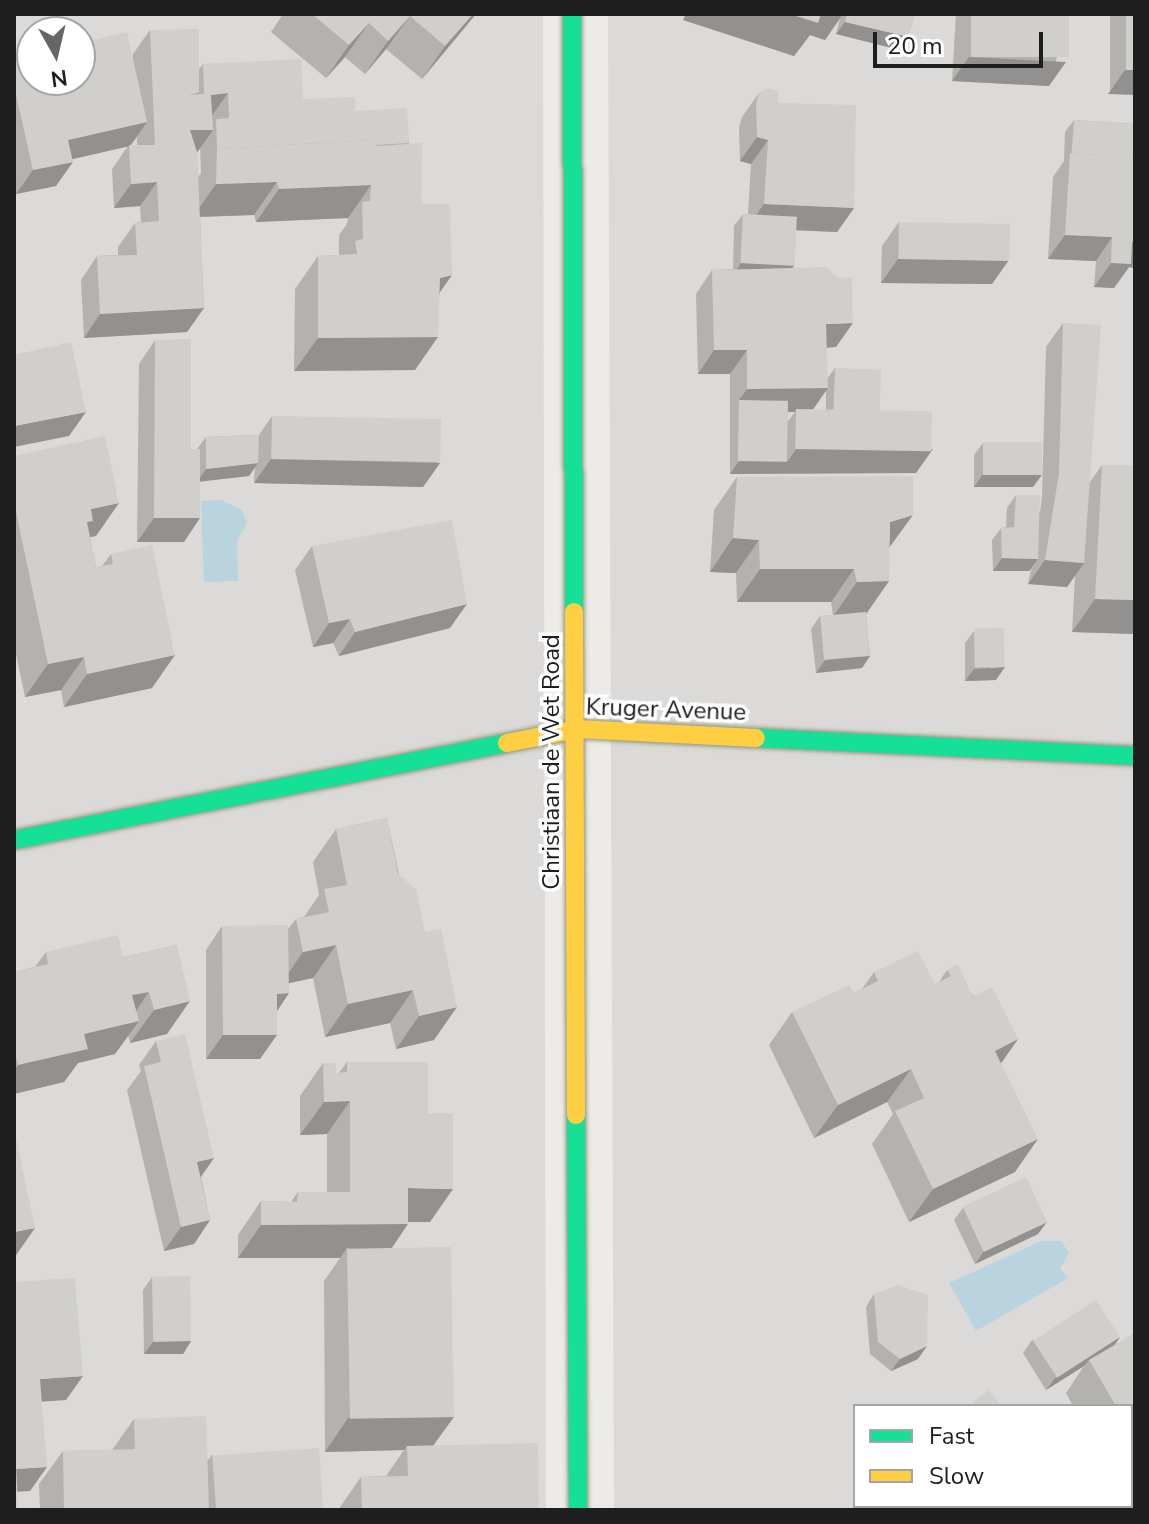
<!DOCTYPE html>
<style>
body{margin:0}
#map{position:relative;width:1149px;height:1524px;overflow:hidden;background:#ecebe7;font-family:"Nunito Sans",sans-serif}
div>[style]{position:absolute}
.residential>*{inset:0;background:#dbdad8}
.water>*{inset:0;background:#bad4df}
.roads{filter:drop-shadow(0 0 2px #92967f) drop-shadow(0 0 2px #92967f)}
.fast>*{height:18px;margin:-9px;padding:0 9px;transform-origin:9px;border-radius:9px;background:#16e098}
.slow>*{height:18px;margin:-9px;padding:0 9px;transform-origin:9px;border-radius:9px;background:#ffcf43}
.wall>*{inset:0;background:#b3b2af;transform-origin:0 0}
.shaded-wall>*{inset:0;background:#92918f}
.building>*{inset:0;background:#d0cfcc;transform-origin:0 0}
span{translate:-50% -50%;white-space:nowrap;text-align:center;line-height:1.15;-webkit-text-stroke:7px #fff;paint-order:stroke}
.street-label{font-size:24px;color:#1e1e1e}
.frame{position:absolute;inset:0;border:16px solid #1e1e1e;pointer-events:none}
.legend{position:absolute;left:853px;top:1404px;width:280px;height:104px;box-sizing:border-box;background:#fff;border:2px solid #a5a5a5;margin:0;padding:10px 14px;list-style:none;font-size:24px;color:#1e1e1e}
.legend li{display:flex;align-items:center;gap:16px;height:40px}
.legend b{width:40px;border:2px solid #a5a5a5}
.north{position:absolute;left:16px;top:16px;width:80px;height:80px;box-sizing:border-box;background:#fff;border:2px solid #a5a5a5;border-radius:50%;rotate:172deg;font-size:22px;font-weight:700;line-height:32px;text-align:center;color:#1e1e1e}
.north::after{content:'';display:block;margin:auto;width:28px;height:36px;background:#666664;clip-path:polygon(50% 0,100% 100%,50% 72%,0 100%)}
.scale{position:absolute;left:873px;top:32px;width:170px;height:36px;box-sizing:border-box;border:4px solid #1e1e1e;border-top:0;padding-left:10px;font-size:24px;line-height:28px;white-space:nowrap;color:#1e1e1e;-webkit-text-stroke:6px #fff;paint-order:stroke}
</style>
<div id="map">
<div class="residential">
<div style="clip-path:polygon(evenodd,14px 14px,543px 14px,546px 1510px,14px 1510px,14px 14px,32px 32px,80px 32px,80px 80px,32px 80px,32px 32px)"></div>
<div style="clip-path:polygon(evenodd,608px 14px,1135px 14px,1135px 1510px,614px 1510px,608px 14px,855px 1406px,1131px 1406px,1131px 1506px,855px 1506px,855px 1406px)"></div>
</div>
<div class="water">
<div style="clip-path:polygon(221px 500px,242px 510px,247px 523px,237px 541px,238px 581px,204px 582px,201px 501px)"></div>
<div style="clip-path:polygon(1041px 1241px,1061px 1241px,1069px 1253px,1060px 1269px,1068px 1278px,976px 1331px,949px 1283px)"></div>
</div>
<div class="roads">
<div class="fast">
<div style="left:572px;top:14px;width:598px;rotate:89.81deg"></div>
<div style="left:756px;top:738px;width:379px;rotate:2.7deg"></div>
<div style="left:14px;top:840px;width:502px;rotate:-11.13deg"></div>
<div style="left:576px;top:1115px;width:395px;rotate:89.7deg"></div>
</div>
<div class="slow">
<div style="left:574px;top:612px;width:503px;rotate:89.77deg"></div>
<div style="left:507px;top:743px;width:71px;rotate:-11.3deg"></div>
<div style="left:577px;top:729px;width:179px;rotate:2.9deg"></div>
</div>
</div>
<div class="wall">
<div style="clip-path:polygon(283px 14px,476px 14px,422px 79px,386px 49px,365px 74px,345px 57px,326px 78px,271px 32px)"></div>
<div style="clip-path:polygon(685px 14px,915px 14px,900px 50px,836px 34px,840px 18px,825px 40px,810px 35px,794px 56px,683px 20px)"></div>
<div style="clip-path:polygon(956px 14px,1069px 14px,1049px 86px,952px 81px)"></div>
<div style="left:1110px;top:14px;width:25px;height:80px"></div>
<div style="clip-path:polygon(evenodd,150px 30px,199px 69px,203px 64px,303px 99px,355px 111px,409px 143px,440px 293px,415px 370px,294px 371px,295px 289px,318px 256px,339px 255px,339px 235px,347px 224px,348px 218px,256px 222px,254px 215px,200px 217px,204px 308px,187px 332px,84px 338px,81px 280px,97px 256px,118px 255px,118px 247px,135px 223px,141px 222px,140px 206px,114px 208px,112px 169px,128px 146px,72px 159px,56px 186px,16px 194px,14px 185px,14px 48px,133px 60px,133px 54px,150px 30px,137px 137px,137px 145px,131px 145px,137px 137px,150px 30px,200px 148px,201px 173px,198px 177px,197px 152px,200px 148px)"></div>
<div style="clip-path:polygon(evenodd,759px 93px,778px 103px,854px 208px,837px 232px,796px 230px,794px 266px,793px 268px,836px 347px,826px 348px,827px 379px,835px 368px,880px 410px,916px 473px,730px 474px,730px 374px,698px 374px,696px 294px,712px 270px,733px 269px,734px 226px,743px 214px,748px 214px,751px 164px,740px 161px,739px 128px,742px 117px,759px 93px,826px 390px,826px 410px,813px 410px,826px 390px,759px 93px,788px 412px,795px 412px,788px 421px,788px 412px)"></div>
<div style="clip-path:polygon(1074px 120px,1135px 124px,1135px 268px,1129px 267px,1114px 288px,1094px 287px,1096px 261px,1048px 259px,1053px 177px,1064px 161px,1065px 132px)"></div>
<div style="clip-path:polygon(899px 222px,992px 284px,881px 283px,882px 246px)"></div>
<div style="clip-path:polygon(1063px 323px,1090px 482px,1102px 465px,1135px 465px,1135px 634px,1072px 632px,1075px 576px,1067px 587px,1028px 584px,1031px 569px,1029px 571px,993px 571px,992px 540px,1001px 528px,1006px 527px,1007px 508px,1016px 495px,1040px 512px,1042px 497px,1046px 347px)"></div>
<div style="clip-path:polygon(155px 340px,191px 449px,197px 449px,206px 437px,259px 435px,272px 416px,440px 463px,423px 487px,254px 483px,255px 467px,249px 476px,200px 481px,184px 542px,137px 542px,139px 364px)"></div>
<div style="clip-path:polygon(983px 443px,1033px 487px,974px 487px,974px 455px)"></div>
<div style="clip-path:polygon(14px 456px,96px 536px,90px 537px,96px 567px,102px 566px,111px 554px,152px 688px,64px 707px,61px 690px,25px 697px,14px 645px)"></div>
<div style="clip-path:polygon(737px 477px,889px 548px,889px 581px,866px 614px,870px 656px,862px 668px,816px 673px,811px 629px,820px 616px,833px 615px,831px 602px,737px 602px,736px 573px,710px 572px,714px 510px)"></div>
<div style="clip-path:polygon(312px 546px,450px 628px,339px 656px,333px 643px,313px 647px,295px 570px)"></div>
<div style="clip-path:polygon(974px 631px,996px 680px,965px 681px,965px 643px)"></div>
<div style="clip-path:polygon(387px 818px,434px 1040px,396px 1049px,390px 1023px,325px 1037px,313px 978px,289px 983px,289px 993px,277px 1011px,260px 1059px,206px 1059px,206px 950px,222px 926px,288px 929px,296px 919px,304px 917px,319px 895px,313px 862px,336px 829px)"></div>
<div style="clip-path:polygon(177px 945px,167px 1034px,130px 1043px,128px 1035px,115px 1054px,78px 1063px,64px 1082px,14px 1094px,14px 972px,35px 967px,46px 952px,123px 957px)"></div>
<div style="clip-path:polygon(947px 970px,1018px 1039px,1001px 1063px,1015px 1172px,909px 1222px,872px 1144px,893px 1114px,887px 1102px,814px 1138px,769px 1045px,792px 1012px,854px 993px,862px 989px,874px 972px,935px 984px,939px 982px)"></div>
<div style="clip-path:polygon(156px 1041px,214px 1158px,201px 1177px,210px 1220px,194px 1244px,164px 1251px,127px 1090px,141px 1071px,139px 1065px)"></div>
<div style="clip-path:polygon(347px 1062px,430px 1222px,408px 1222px,392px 1248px,434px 1446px,539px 1510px,338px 1510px,361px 1477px,386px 1476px,404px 1450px,325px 1452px,324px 1281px,340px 1258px,238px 1258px,238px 1235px,261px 1201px,291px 1202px,298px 1192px,327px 1192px,327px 1134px,300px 1135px,300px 1096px,323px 1063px,336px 1073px,339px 1073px)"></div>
<div style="clip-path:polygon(963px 1208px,1038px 1234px,975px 1264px,954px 1220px)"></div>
<div style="clip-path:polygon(152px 1277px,191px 1341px,183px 1354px,144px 1354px,143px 1290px)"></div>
<div style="clip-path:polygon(874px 1294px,918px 1359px,891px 1371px,870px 1354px,866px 1307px)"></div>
<div style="clip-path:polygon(1135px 1333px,1135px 1510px,1034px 1510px,1037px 1506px,1131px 1506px,1131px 1406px,1073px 1406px,1066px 1393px,1084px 1366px,1046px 1390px,1023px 1353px,1032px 1340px,1120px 1337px,1114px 1346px)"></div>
<div style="clip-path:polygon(134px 1419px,208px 1460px,212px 1455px,323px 1510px,40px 1510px,39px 1484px,63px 1451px,112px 1450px)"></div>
<div style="clip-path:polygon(930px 1506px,982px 1506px,995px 1510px,927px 1510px)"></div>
</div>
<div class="shaded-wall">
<div style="clip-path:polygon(473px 14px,476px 14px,422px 79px,445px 46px)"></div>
<div style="clip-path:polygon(687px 14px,843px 14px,825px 40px,810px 35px,794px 56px,683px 20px)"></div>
<div style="clip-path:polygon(410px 16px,386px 49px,365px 74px,388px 41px)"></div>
<div style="clip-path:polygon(845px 22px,909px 37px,900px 50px,836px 34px)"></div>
<div style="clip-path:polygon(369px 23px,345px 57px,326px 78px,349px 45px)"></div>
<div style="clip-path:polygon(969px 57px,1066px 62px,1049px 86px,952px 81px)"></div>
<div style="clip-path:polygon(1125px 70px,1135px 70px,1135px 95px,1108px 94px)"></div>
<div style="clip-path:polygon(228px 93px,211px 117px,211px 95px)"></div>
<div style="clip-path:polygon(147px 122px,130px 146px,51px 164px,68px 140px)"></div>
<div style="clip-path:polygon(190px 130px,213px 130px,196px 154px)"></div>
<div style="clip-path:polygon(757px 137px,768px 140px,751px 164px,740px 161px)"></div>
<div style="clip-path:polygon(73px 162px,56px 186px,16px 194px,33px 170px)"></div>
<div style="clip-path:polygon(157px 182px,140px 206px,114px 208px,131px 184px)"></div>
<div style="clip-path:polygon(277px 182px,254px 215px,193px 217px,216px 184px)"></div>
<div style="clip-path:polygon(371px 185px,348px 218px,256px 222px,279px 189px)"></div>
<div style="clip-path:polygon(764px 204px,854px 208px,837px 232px,747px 228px)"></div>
<div style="clip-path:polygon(1065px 235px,1112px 237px,1096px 261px,1048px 259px)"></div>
<div style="clip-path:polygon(1132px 242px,1135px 242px,1135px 268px,1129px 267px,1114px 288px,1094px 287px,1111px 263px)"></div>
<div style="clip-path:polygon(898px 259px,1009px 260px,992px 284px,881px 283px)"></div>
<div style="clip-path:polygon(741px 263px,794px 266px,785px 278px,733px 275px)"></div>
<div style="clip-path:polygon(452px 275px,429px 308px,440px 278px)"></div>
<div style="clip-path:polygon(204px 308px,187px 332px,84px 338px,100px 314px)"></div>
<div style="clip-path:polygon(853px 323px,836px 347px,809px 348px,826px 324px)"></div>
<div style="clip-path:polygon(438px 337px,415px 370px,294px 371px,318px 338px)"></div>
<div style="clip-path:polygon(714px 350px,747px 350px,730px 374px,698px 374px)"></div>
<div style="clip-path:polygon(828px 388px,811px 412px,796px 409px,795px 412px,739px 413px,739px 400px,747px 389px)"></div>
<div style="clip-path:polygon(86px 412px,69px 436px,14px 447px,14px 426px)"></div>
<div style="clip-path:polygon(796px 449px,933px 449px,916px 473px,730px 474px,739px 461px,788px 461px)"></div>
<div style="clip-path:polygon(271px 459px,440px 463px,423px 487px,254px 483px)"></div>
<div style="clip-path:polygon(258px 463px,249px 476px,197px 482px,206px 469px)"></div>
<div style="clip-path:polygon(983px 474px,1042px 475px,1033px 487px,974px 487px)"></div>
<div style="clip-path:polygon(119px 503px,96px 536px,80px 539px,91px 509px)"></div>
<div style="clip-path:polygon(913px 515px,889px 548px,890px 522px)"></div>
<div style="clip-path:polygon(154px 518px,200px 518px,184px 542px,137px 542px)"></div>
<div style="clip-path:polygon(733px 538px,759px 540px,736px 573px,710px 572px)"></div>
<div style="clip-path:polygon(1002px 558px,1038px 559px,1029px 571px,993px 571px)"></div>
<div style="clip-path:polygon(1045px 560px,1084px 563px,1067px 587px,1028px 584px)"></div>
<div style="clip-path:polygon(760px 569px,854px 569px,831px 602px,737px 602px)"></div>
<div style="clip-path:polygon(889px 581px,866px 614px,834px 615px,857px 582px)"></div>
<div style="clip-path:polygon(1095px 599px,1135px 600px,1135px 634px,1072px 632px)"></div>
<div style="clip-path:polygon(467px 604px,450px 628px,339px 656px,355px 632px)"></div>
<div style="clip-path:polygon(350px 619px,333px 643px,313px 647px,329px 623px)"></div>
<div style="clip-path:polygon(175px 655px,152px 688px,64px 707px,87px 674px)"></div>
<div style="clip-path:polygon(870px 656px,862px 668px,816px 673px,825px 660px)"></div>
<div style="clip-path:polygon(84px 657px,61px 690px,25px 697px,48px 664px)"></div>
<div style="clip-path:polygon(1005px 667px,996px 680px,965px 681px,974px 669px)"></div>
<div style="clip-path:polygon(336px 945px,313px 978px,280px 985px,303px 952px)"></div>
<div style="clip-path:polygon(413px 990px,390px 1023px,325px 1037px,348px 1004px)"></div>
<div style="clip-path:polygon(149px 992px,127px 1024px,139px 1021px,115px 1054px,78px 1063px,64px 1082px,14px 1094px,14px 1071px,18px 1065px,84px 1034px,132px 995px)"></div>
<div style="clip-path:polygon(289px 993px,273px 1017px,277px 994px)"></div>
<div style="clip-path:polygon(190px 1001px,167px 1034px,130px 1043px,154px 1010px)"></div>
<div style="clip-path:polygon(457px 1007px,434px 1040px,396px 1049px,419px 1016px)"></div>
<div style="clip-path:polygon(223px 1035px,277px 1035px,260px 1059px,206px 1059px)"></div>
<div style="clip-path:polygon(1018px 1039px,995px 1072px,995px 1051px)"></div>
<div style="clip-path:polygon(911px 1069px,887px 1102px,814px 1138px,838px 1105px)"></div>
<div style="clip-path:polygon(350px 1101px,327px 1134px,300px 1135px,324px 1102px)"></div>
<div style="clip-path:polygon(1038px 1139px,1015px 1172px,909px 1222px,933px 1189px)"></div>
<div style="clip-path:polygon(214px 1158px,197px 1182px,197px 1162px)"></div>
<div style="clip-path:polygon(408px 1188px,453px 1189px,430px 1222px,385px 1222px)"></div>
<div style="clip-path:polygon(210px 1220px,194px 1244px,164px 1251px,181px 1227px)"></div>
<div style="clip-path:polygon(1047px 1222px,1038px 1234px,975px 1264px,984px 1251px)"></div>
<div style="clip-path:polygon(408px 1224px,385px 1258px,347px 1248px,340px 1258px,238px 1258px,261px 1225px)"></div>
<div style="clip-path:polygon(35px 1228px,14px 1258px,14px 1232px)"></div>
<div style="clip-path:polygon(1120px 1337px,1111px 1350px,1089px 1360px,1084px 1366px,1046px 1390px,1055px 1378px)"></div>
<div style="clip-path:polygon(191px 1341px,183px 1354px,144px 1354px,153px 1342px)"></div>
<div style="clip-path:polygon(927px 1346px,918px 1359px,891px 1371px,900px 1359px)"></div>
<div style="clip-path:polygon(83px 1376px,66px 1400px,24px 1403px,40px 1379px)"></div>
<div style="clip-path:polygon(454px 1417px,430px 1450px,407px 1446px,404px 1450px,325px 1452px,348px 1418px)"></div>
<div style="clip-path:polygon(47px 1467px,30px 1491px,14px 1492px,14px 1469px)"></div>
</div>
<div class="building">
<div style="clip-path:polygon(312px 14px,473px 14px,445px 46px,410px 16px,388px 41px,369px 23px,349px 45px)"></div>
<div style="clip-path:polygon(790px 14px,821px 14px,818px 23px)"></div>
<div style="clip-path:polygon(847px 14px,915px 14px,909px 37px,845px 22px)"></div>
<div style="left:971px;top:14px;width:98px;height:43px"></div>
<div style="left:1126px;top:14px;width:9px;height:56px"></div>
<div style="clip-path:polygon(199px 29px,199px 92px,189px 95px,204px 94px,203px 64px,301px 59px,303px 99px,355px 97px,355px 111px,407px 108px,409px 143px,375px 145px,373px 140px,217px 149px,216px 119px,229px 118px,228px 93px,211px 95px,213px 130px,190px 130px,197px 152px,204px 308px,100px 314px,97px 256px,137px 255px,135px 223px,159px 221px,157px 182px,131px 184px,129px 145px,155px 145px,150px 30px)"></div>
<div style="clip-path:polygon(127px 32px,147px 122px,68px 140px,73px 162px,33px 170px,14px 86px,14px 48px,32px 44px,32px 80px,80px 80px,80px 43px)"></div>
<div style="clip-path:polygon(768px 88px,778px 91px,778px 103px,856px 105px,854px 208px,764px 204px,768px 140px,757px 137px,756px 104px,759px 93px)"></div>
<div style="left:1074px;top:120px;width:61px;height:33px;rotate:4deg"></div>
<div style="clip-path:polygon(373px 140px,376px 146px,422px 143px,421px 204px,450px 204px,452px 275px,440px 278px,438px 337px,318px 338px,318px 256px,357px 254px,355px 241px,363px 239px,362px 202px,370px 201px,371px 185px,279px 189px,277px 182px,216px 184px,217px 149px)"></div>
<div style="clip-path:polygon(1070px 153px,1135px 157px,1135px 242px,1132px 242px,1131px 264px,1111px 263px,1112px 237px,1065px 235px)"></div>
<div style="left:743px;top:214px;width:54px;height:49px;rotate:3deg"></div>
<div style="left:899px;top:222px;width:111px;height:37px;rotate:1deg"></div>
<div style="clip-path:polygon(826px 267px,838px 278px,852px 277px,853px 323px,826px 324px,828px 388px,747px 389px,747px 350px,714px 350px,712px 270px)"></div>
<div style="clip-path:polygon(1063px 323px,1101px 325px,1084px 563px,1045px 560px,1059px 473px)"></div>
<div style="clip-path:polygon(191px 339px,191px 449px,200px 449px,200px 518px,154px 518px,155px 340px)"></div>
<div style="clip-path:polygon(71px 342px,86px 412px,14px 426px,14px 355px)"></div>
<div style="left:835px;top:368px;width:46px;height:42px;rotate:2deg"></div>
<div style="left:739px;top:400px;width:49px;height:61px;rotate:1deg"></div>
<div style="left:796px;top:409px;width:136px;height:40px;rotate:1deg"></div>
<div style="left:272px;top:416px;width:169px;height:43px;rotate:1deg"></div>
<div style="clip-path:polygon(259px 435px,258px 463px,206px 469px,206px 437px)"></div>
<div style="clip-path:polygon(105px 436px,119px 503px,91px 509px,93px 521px,87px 522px,96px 567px,113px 564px,111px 554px,152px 545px,175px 655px,87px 674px,84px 657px,48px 664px,14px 502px,14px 456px)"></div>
<div style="left:1042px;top:442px;width:33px;height:59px;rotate:90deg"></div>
<div style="clip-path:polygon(1102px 465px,1135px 465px,1135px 600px,1095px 599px)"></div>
<div style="clip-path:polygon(913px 476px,913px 515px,890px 522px,889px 581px,857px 582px,854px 569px,760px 569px,759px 540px,733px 538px,737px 477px)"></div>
<div style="clip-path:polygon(1016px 495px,1040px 495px,1038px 559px,1002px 558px,1001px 528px,1014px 527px)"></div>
<div style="clip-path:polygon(452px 520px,467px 604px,355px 632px,350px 619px,329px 623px,312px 546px)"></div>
<div style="left:866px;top:612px;width:44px;height:46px;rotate:85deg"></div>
<div style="left:1004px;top:628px;width:39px;height:30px;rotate:89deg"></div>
<div style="clip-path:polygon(387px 818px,398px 874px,416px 889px,425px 932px,441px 929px,457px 1007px,419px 1016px,413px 990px,348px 1004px,336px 945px,303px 952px,296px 919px,329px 912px,324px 889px,347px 885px,336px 829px)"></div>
<div style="clip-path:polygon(288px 925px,289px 993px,277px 994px,277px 1035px,223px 1035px,222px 926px)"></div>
<div style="clip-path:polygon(118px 935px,123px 957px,177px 945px,190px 1001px,154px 1010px,149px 992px,132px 995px,139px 1021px,84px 1034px,88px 1049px,18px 1065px,14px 1049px,14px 972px,48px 964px,46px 952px)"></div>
<div style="clip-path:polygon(918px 951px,935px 984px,951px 976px,947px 970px,958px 964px,973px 997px,992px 987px,1018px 1039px,995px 1051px,1038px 1139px,933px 1189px,895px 1111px,924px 1098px,911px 1069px,838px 1105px,792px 1012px,849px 985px,854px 993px,878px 981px,874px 972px)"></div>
<div style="clip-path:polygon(185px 1034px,214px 1158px,197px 1162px,210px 1220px,181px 1227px,144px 1066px,161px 1062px,156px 1041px)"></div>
<div style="clip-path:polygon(347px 1062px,428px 1062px,428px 1113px,453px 1113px,453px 1189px,408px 1188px,408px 1224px,261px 1225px,261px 1201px,297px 1202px,298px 1192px,350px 1192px,350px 1101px,324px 1102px,323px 1063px,336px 1063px,336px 1073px,347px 1072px)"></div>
<div style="clip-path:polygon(14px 1128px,35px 1228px,14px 1232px)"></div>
<div style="left:1026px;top:1177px;width:50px;height:70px;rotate:65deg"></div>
<div style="left:451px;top:1247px;width:170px;height:104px;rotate:89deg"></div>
<div style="left:190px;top:1276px;width:65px;height:38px;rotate:89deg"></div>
<div style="clip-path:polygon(75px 1278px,83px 1376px,40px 1379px,47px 1467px,16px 1469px,16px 1463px,14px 1463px,14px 1282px)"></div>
<div style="clip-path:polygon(898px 1285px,928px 1295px,927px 1346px,900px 1359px,878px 1342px,874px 1294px)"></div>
<div style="left:1096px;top:1300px;width:44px;height:75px;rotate:57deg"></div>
<div style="clip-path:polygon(1135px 1333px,1135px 1438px,1131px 1431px,1131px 1406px,1116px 1406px,1089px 1360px)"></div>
<div style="clip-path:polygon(988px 1390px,1002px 1406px,969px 1406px)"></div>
<div style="clip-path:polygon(206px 1416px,209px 1510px,64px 1510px,63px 1451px,135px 1449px,134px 1419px)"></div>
<div style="clip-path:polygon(538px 1443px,539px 1510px,362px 1510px,361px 1477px,408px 1476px,407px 1446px)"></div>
<div style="clip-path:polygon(1135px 1445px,1135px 1510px,1070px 1510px,1068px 1506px,1131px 1506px,1131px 1448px)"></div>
<div style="left:319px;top:1448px;width:62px;height:107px;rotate:86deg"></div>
<div style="clip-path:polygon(14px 1463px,16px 1463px,18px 1510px,14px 1510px)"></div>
<div style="clip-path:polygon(935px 1506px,982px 1506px,995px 1510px,934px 1510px)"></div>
</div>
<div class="street-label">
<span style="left:666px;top:710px;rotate:2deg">Kruger Avenue</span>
<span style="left:552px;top:762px;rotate:-90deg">Christiaan de Wet Road</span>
</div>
<div class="frame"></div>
<ul class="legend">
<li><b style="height:10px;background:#16e098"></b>Fast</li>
<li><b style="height:10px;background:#ffcf43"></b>Slow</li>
</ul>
<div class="north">N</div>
<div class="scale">20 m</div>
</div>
